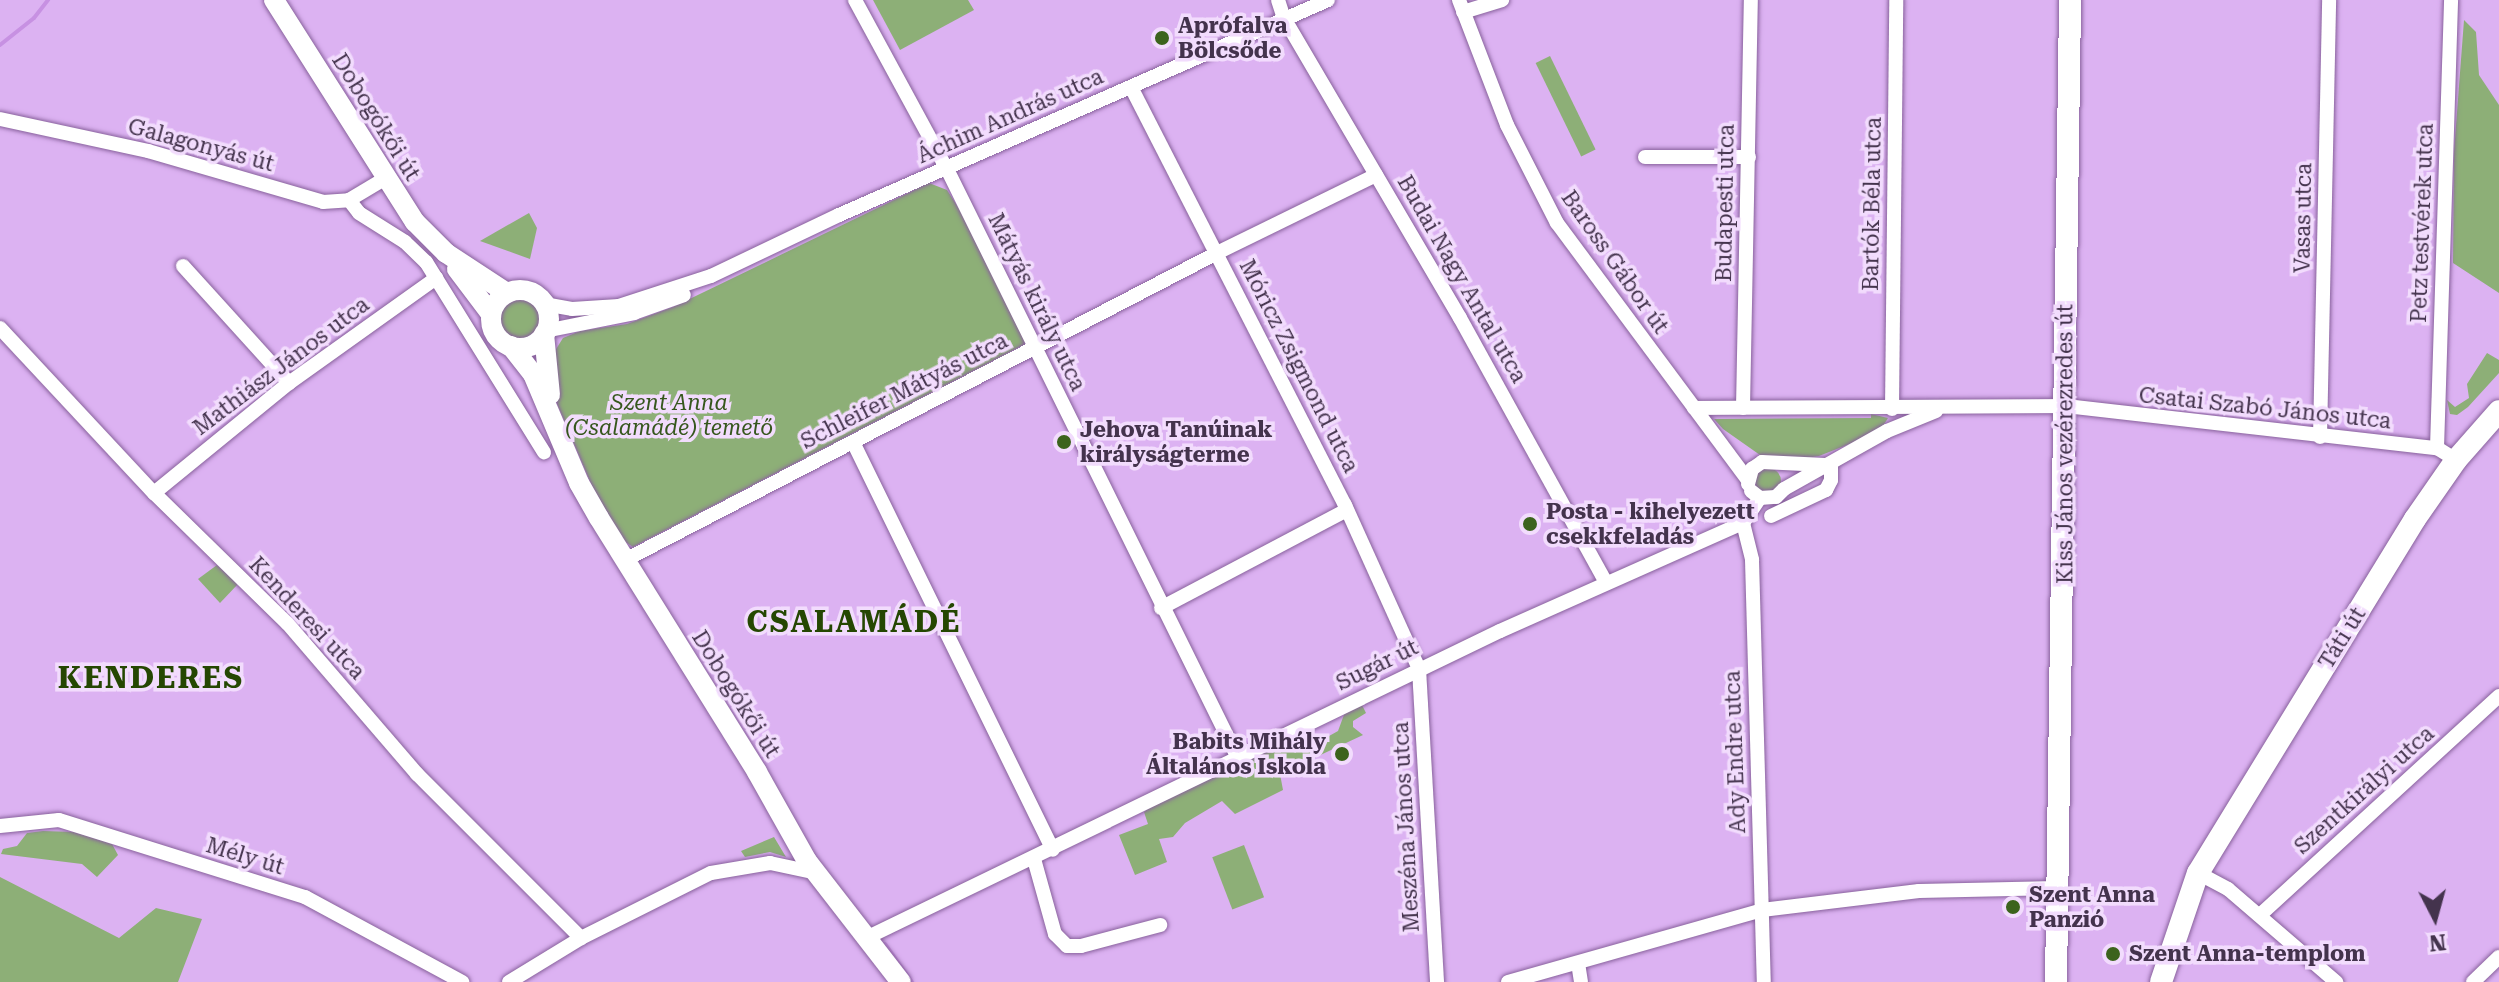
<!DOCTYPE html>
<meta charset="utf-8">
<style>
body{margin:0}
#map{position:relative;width:2499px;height:982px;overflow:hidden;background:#dcb2f2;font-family:"Roboto Serif",serif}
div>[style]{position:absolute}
.green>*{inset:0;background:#8daf77;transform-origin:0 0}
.round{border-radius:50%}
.stream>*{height:4px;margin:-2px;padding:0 2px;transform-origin:2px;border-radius:2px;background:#c791e2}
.roads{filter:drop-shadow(0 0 2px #88619c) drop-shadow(0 0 2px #88619c)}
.minor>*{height:14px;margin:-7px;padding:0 7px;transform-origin:7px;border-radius:7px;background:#fff}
.secondary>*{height:20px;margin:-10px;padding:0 10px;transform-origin:10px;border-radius:10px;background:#fff}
.secondary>.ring{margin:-10px;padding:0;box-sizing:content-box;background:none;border:20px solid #fff;border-radius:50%}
.primary>*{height:22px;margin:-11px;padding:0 11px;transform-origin:11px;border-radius:11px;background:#fff}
.dots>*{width:22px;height:22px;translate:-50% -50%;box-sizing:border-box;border:4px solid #f2dcfd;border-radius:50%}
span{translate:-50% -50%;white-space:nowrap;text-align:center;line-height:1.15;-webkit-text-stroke:7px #f2dcfd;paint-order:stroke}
.poi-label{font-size:22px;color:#44334d;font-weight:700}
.left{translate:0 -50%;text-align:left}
.right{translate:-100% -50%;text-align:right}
.street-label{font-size:22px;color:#44334d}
.park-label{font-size:22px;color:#36571d;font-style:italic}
.district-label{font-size:30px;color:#254702;font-weight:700;letter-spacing:2px}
.north{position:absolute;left:2395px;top:878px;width:80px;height:80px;-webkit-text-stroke:6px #f2dcfd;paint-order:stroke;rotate:174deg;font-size:22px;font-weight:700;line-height:32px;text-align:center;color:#44334d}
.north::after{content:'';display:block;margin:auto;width:28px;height:36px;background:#44334d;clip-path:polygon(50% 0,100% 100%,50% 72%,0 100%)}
</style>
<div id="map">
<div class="green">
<div style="clip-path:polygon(873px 0,968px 0,974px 10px,900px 50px)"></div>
<div style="clip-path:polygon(2464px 20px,2476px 32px,2479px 75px,2499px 105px,2499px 293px,2453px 263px,2454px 152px)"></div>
<div style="left:1550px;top:56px;width:104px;height:16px;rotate:64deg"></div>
<div style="clip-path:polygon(929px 183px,947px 190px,967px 221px,1027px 343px,633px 547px,621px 539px,592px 486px,555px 399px,553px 354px,563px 338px,580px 331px,627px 324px,673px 307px)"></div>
<div style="clip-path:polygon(529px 213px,537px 228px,530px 259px,480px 241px)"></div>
<div class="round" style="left:497px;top:295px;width:46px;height:46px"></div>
<div style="clip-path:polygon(2487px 353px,2499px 360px,2499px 373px,2468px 407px,2457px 415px,2450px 414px,2447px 400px,2455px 407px,2469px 398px,2467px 384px)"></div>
<div style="clip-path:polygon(1871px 414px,1888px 418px,1883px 426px,1852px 443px,1819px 456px,1792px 460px,1760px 455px,1723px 429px,1714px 419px,1871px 418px)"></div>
<div class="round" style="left:1755px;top:468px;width:26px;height:26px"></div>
<div style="clip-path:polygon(217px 565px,238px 584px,220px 603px,198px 579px)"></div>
<div style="clip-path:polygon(1362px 705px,1366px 713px,1353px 721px,1353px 727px,1363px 735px,1280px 774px,1283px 790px,1235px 814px,1222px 801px,1185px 823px,1173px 837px,1159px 839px,1167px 862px,1135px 875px,1119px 835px,1148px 824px,1144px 812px,1150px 807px,1276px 748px,1313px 745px,1338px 731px,1345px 712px)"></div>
<div style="clip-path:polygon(43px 831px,75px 832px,112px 844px,118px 855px,97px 877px,82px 864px,1px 854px,3px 849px,17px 846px,27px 833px)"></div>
<div style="clip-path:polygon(774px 837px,786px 857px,770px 852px,745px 857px,741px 851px)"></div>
<div style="left:1244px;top:845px;width:56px;height:34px;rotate:69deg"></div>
<div style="clip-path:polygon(0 877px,119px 938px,156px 908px,202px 919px,178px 982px,0 982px)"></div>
</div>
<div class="stream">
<div style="left:0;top:45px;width:43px;rotate:-38.5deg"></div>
<div style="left:34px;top:18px;width:23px;rotate:-52deg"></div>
<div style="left:885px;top:944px;width:47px;rotate:54.6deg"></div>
</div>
<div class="roads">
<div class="minor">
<div style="left:855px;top:0;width:195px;rotate:61.5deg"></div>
<div style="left:948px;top:171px;width:652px;rotate:63.71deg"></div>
<div style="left:1278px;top:0;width:19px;rotate:72deg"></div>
<div style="left:1284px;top:18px;width:348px;rotate:59.6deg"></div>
<div style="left:1460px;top:318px;width:302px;rotate:61.1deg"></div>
<div style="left:1459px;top:0;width:134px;rotate:69deg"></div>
<div style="left:1507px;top:125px;width:110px;rotate:63deg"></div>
<div style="left:1557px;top:223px;width:320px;rotate:53.4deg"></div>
<div style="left:1463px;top:12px;width:41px;rotate:-17.1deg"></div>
<div style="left:1131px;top:87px;width:470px;rotate:62.9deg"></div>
<div style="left:1345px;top:505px;width:180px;rotate:65.7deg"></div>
<div style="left:1419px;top:669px;width:314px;rotate:86.7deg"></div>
<div style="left:0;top:119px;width:151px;rotate:12.2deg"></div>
<div style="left:148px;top:151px;width:182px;rotate:16.2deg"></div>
<div style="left:323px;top:202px;width:26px;rotate:-4deg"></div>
<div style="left:349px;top:200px;width:41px;rotate:-31deg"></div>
<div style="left:1645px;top:157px;width:104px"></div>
<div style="left:349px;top:200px;width:16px;rotate:52deg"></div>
<div style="left:359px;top:213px;width:54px;rotate:32.2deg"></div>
<div style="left:405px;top:242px;width:29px;rotate:44deg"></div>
<div style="left:426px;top:262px;width:224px;rotate:58.2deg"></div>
<div style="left:183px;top:266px;width:158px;rotate:47.8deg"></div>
<div style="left:544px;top:304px;width:28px;rotate:10deg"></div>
<div style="left:572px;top:309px;width:47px;rotate:-3.7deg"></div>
<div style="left:619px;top:306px;width:97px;rotate:-18.1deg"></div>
<div style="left:711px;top:276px;width:142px;rotate:-25.5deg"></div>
<div style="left:839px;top:215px;width:534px;rotate:-23.73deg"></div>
<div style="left:0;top:328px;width:226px;rotate:47deg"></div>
<div style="left:154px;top:493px;width:187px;rotate:44.4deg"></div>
<div style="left:288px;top:624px;width:198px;rotate:49.3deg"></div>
<div style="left:417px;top:774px;width:232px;rotate:45deg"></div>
<div style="left:545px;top:331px;width:91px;rotate:-11.4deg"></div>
<div style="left:634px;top:313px;width:53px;rotate:-19.8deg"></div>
<div style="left:1694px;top:408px;width:372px;rotate:-0.3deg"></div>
<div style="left:2066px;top:406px;width:373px;rotate:6.5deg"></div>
<div style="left:2437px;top:448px;width:22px;rotate:32deg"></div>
<div style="left:1743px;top:408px;width:408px;rotate:-88.9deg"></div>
<div style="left:1892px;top:409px;width:409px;rotate:-89.4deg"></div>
<div style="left:2320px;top:437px;width:437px;rotate:-88.8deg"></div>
<div style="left:853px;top:442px;width:454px;rotate:63.9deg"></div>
<div style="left:2437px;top:448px;width:448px;rotate:-88.2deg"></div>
<div style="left:1748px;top:484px;width:16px;rotate:-75deg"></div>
<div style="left:1752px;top:469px;width:12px;rotate:-35deg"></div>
<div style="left:1762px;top:462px;width:63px;rotate:2.7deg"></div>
<div style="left:1751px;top:491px;width:11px;rotate:38deg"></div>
<div style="left:1760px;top:498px;width:16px;rotate:-4deg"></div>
<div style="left:1776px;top:497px;width:11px;rotate:-45deg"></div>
<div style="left:1784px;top:489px;width:118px;rotate:-29.4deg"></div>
<div style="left:1887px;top:431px;width:53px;rotate:-22.2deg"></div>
<div style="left:154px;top:493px;width:174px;rotate:-39.2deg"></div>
<div style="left:289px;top:383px;width:181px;rotate:-35.5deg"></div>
<div style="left:1771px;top:516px;width:61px;rotate:-25.3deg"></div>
<div style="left:1826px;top:490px;width:11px;rotate:-63deg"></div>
<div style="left:1831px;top:480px;width:16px;rotate:-90deg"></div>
<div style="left:1743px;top:523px;width:38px;rotate:76deg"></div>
<div style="left:1752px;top:560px;width:422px;rotate:88.4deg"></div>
<div style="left:625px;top:560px;width:667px;rotate:-27.41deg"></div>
<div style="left:1217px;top:253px;width:177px;rotate:-26.1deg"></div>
<div style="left:1161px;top:608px;width:210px;rotate:-27.8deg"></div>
<div style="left:0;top:826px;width:59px;rotate:-5.8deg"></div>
<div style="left:59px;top:820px;width:258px;rotate:17.4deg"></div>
<div style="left:305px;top:897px;width:179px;rotate:28.4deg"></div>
<div style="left:1034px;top:859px;width:78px;rotate:74.4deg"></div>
<div style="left:1055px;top:934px;width:17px;rotate:45deg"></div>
<div style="left:1067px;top:946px;width:14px"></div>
<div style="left:1081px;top:946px;width:82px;rotate:-14.9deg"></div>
<div style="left:2198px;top:873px;width:34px;rotate:28deg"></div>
<div style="left:2228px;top:889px;width:143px;rotate:40.7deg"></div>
<div style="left:2260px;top:915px;width:324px;rotate:-42.5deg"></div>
<div style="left:866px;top:938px;width:704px;rotate:-25.84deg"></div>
<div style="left:1500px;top:631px;width:266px;rotate:-24deg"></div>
<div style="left:1743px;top:523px;width:30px;rotate:-56deg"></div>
<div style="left:1578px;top:963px;width:19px;rotate:81deg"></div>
<div style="left:509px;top:982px;width:84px;rotate:-31.4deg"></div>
<div style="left:581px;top:938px;width:145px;rotate:-26.6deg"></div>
<div style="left:711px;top:873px;width:60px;rotate:-9.6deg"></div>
<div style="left:770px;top:863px;width:48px;rotate:12deg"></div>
<div style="left:1508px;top:982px;width:264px;rotate:-15.8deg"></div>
<div style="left:1762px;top:910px;width:158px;rotate:-6.9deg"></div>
<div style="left:1919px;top:891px;width:139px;rotate:-1.2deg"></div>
<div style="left:2473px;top:982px;width:36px;rotate:-44deg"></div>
</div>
<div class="secondary">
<div style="left:274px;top:0;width:263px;rotate:57.6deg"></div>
<div style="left:415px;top:222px;width:44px;rotate:45deg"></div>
<div style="left:446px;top:253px;width:73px;rotate:33.3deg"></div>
<div style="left:457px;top:269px;width:56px;rotate:52.9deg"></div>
<div class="ring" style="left:491px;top:290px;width:38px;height:38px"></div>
<div style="left:544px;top:334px;width:61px;rotate:84.4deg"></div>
<div style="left:511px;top:346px;width:36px;rotate:52deg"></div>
<div style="left:533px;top:374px;width:118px;rotate:67.1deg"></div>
<div style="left:579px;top:483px;width:40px;rotate:60.3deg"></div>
<div style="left:599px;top:518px;width:299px;rotate:58.1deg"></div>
<div style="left:757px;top:772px;width:102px;rotate:60.7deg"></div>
<div style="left:807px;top:861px;width:153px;rotate:52.2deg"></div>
</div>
<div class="primary">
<div style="left:2056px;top:982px;width:982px;rotate:-89.18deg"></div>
<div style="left:2161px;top:982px;width:115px;rotate:-71.3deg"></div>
<div style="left:2198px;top:873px;width:415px;rotate:-58.5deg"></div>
<div style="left:2415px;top:519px;width:72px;rotate:-55.2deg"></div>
<div style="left:2456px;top:460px;width:65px;rotate:-48.7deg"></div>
</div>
</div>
<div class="dots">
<div style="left:1162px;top:38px;background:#3c631d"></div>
<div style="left:1064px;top:442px;background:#3c631d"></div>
<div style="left:1530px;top:524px;background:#3c631d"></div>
<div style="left:1342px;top:754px;background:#3c631d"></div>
<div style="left:2013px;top:907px;background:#3c631d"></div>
<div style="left:2113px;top:954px;background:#3c631d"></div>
</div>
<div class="poi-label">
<span class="left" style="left:1178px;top:38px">Aprófalva<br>Bölcsőde</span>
<span class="left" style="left:1080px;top:442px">Jehova Tanúinak<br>királyságterme</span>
<span class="left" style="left:1546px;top:524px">Posta - kihelyezett<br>csekkfeladás</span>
<span class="right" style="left:1326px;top:754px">Babits Mihály<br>Általános Iskola</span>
<span class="left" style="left:2029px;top:907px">Szent Anna<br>Panzió</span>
<span class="left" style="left:2129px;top:954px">Szent Anna-templom</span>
</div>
<div class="street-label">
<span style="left:1010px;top:116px;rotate:-24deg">Áchim András utca</span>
<span style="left:376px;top:117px;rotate:58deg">Dobogókői út</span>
<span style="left:201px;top:145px;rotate:15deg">Galagonyás út</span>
<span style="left:1725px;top:203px;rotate:-89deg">Budapesti utca</span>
<span style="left:1872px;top:204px;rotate:-89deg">Bartók Béla utca</span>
<span style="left:2303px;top:218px;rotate:-89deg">Vasas utca</span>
<span style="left:2422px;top:223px;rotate:-88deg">Petz testvérek utca</span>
<span style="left:1615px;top:262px;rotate:55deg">Baross Gábor út</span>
<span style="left:1462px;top:279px;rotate:60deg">Budai Nagy Antal utca</span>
<span style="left:1037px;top:302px;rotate:64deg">Mátyás király utca</span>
<span style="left:281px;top:366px;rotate:-37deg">Mathiász János utca</span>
<span style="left:1299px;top:366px;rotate:63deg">Móricz Zsigmond utca</span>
<span style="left:904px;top:391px;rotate:-27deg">Schleifer Mátyás utca</span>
<span style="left:2265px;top:408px;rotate:6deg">Csatai Szabó János utca</span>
<span style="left:2065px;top:444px;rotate:-90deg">Kiss János vezérezredes út</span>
<span style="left:307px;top:618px;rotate:47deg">Kenderesi utca</span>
<span style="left:2342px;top:638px;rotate:-58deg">Táti út</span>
<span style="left:1377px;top:665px;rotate:-26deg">Sugár út</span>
<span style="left:736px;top:694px;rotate:58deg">Dobogókői út</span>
<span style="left:1735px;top:752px;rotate:-92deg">Ady Endre utca</span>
<span style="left:2364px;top:790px;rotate:-42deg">Szentkirályi utca</span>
<span style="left:1406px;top:827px;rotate:-93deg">Meszéna János utca</span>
<span style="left:245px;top:856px;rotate:17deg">Mély út</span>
</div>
<div class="park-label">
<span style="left:669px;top:415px">Szent Anna<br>(Csalamádé) temető</span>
</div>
<div class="district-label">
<span style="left:854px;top:622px">CSALAMÁDÉ</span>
<span style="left:151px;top:678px">KENDERES</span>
</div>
<div class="north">N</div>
</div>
